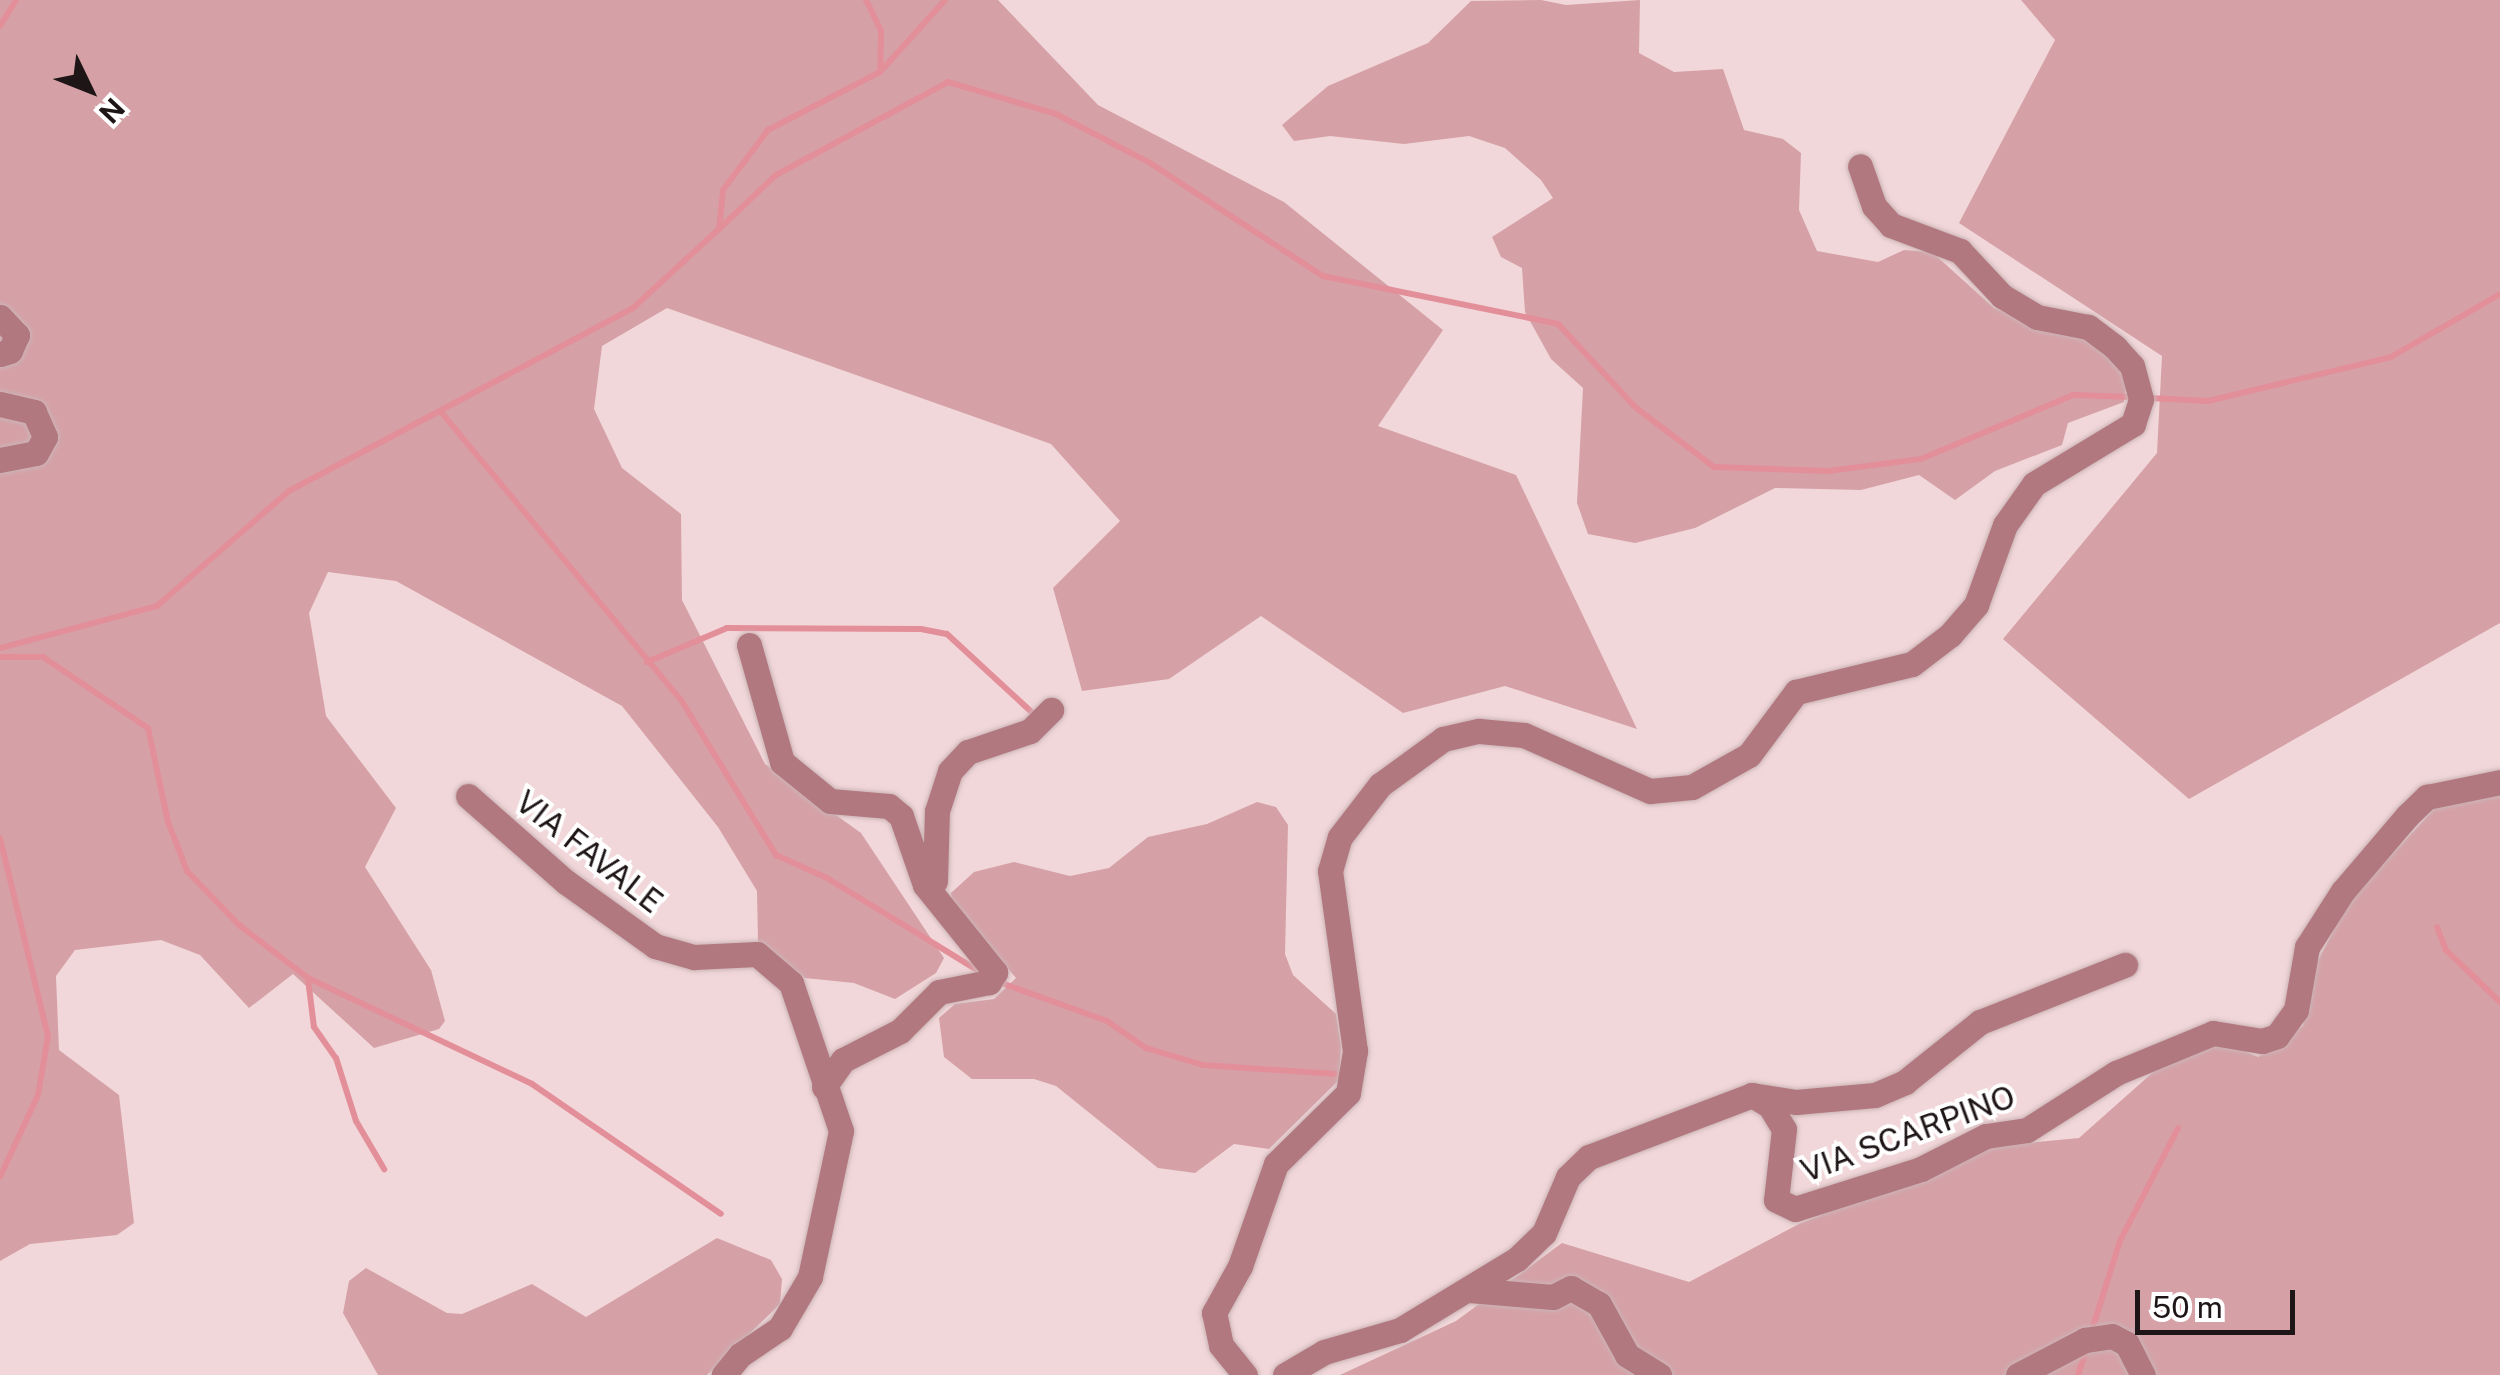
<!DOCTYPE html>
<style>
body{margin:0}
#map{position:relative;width:2500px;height:1375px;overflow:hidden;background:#f1d7d9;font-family:"Public Sans",sans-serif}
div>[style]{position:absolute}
.green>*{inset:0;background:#d5a1a7}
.stream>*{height:6px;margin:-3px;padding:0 3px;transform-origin:3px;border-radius:3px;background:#e38f9a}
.roads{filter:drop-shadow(0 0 2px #cbb4b6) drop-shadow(0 0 2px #cbb4b6)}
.minor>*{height:25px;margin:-12.5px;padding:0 12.5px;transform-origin:12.5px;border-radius:12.5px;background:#b2787f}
span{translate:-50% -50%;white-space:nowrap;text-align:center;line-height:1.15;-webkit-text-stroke:8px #fff;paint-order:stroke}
.street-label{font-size:32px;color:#1e1516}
.north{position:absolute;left:40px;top:40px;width:100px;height:100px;-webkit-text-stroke:8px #fff;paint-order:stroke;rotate:133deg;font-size:28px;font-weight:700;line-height:40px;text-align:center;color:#1e1516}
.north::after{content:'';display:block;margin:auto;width:35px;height:45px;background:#1e1516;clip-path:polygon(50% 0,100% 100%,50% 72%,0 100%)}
.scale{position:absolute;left:2135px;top:1290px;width:160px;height:45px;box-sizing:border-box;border:5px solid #1e1516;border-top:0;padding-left:12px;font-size:30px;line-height:35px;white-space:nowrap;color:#1e1516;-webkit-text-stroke:8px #fff;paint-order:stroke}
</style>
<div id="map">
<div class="green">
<div style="clip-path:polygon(0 0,998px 0,1098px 105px,1284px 202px,1443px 330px,1378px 426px,1516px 475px,1637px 729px,1505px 686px,1403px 713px,1261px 616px,1169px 679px,1082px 691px,1053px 588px,1120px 521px,1051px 444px,667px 308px,602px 346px,594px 409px,622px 468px,681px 514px,682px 600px,765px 764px,861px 833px,944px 958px,936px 973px,895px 999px,854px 983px,805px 978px,758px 941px,757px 891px,718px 827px,622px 706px,396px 581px,328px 572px,309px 613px,326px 716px,396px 808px,365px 867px,431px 970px,445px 1021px,439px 1029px,374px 1048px,293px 974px,249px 1008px,200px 955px,161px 940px,75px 950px,56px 976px,59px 1050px,119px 1095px,134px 1223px,117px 1235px,30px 1244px,0 1261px)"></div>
<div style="clip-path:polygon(1541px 0,1566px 5px,1640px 0,1639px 53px,1674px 72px,1723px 69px,1744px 130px,1783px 139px,1801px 153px,1799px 210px,1817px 251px,1878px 262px,1904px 250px,1932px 252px,1994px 308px,2102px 344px,2127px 380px,2124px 402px,2068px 423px,2062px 445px,1995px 471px,1955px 500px,1919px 475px,1861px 490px,1775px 488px,1695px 528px,1635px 543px,1588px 534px,1577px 503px,1583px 388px,1551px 359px,1525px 312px,1522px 268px,1501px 257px,1492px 237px,1553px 198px,1541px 180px,1505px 148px,1469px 136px,1404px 144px,1330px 136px,1294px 141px,1282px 125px,1328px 86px,1428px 43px,1471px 1px)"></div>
<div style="clip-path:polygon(2021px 0,2500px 0,2500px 623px,2189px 799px,2003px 639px,2157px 453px,2162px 356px,1959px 223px,2055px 40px)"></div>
<div style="clip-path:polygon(2500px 792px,2500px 1375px,1340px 1375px,1456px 1321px,1562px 1243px,1689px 1282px,1799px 1224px,1994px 1146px,2079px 1138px,2160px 1066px,2221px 1041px,2258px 1057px,2303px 1026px,2312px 972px,2349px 901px,2436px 807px)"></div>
<div style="clip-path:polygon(1257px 802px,1276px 807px,1288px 825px,1285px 954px,1293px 975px,1336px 1014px,1341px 1046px,1339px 1080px,1269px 1149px,1234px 1144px,1195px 1173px,1158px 1168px,1056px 1086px,1034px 1079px,972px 1079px,944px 1057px,939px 1018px,955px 1004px,994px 999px,1016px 978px,952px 903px,951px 893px,974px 872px,1014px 862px,1070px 876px,1109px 868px,1148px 837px,1207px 824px)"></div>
<div style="clip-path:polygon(717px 1238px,771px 1260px,782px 1279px,780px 1304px,707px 1375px,378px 1375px,343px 1313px,349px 1281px,366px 1268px,447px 1313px,462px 1314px,532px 1284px,586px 1317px)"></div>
</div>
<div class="stream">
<div style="left:866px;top:0;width:34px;rotate:64deg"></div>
<div style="left:881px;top:31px;width:39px;rotate:91deg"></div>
<div style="left:0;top:26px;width:31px;rotate:-58deg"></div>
<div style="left:719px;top:229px;width:79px;rotate:-43.5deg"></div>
<div style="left:776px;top:175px;width:196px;rotate:-28.4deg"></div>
<div style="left:948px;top:82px;width:113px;rotate:16.5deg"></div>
<div style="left:1056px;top:114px;width:106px;rotate:27.5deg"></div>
<div style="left:1150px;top:163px;width:207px;rotate:33.2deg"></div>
<div style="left:1323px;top:276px;width:240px;rotate:11.5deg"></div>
<div style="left:1558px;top:324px;width:113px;rotate:47.1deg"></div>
<div style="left:1635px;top:407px;width:99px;rotate:37.2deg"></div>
<div style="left:1714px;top:467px;width:114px;rotate:2deg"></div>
<div style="left:1828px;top:471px;width:94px;rotate:-7.4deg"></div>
<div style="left:1921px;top:459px;width:165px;rotate:-22.8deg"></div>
<div style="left:2073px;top:395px;width:59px;rotate:1.9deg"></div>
<div style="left:2149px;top:398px;width:59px;rotate:2.9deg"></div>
<div style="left:2208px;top:401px;width:188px;rotate:-13.5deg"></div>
<div style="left:2391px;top:357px;width:126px;rotate:-30deg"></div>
<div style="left:441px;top:412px;width:375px;rotate:50.2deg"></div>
<div style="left:681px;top:700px;width:182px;rotate:58.5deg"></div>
<div style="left:776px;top:855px;width:56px;rotate:24.3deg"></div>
<div style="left:827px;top:878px;width:185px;rotate:31.5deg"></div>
<div style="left:0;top:648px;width:163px;rotate:-15deg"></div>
<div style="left:157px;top:606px;width:175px;rotate:-41.1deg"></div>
<div style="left:289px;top:491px;width:390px;rotate:-28deg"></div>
<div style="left:633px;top:308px;width:117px;rotate:-42.6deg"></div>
<div style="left:719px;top:229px;width:39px;rotate:-84deg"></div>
<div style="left:723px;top:190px;width:75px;rotate:-53.1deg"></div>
<div style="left:768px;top:130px;width:126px;rotate:-27.4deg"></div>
<div style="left:880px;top:72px;width:97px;rotate:-47.9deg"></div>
<div style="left:0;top:657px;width:43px"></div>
<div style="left:43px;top:657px;width:127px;rotate:34.1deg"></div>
<div style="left:148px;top:728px;width:96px;rotate:78deg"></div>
<div style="left:168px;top:822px;width:53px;rotate:68.8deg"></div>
<div style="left:187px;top:871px;width:75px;rotate:46.1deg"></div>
<div style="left:239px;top:925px;width:87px;rotate:37.5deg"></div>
<div style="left:308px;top:978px;width:248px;rotate:25.3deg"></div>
<div style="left:532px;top:1084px;width:229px;rotate:34.5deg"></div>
<div style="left:647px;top:662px;width:87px;rotate:-23deg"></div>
<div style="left:727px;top:628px;width:194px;rotate:0.3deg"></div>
<div style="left:921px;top:629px;width:26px;rotate:11deg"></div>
<div style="left:947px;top:634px;width:122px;rotate:42.7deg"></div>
<div style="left:0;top:838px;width:204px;rotate:76.4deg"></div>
<div style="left:48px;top:1036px;width:60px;rotate:99.6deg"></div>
<div style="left:38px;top:1095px;width:90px;rotate:114.9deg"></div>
<div style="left:2437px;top:927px;width:25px;rotate:69deg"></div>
<div style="left:2446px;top:950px;width:75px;rotate:43.9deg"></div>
<div style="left:308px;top:979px;width:48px;rotate:82.9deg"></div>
<div style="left:314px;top:1027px;width:38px;rotate:55deg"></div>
<div style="left:336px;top:1058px;width:66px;rotate:72.4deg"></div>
<div style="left:356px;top:1121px;width:56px;rotate:59.7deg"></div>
<div style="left:996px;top:981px;width:118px;rotate:19.8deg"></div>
<div style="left:1107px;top:1021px;width:47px;rotate:34.7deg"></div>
<div style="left:1146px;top:1048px;width:59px;rotate:16.6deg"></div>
<div style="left:1203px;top:1065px;width:133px;rotate:3.9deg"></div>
<div style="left:2091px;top:1333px;width:96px;rotate:-72.5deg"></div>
<div style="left:2120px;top:1241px;width:127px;rotate:-62.8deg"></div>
<div style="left:2078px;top:1375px;width:26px;rotate:-72deg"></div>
</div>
<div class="roads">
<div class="minor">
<div style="left:0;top:317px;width:25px;rotate:47deg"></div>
<div style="left:17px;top:335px;width:17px;rotate:114deg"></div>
<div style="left:10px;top:351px;width:10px;rotate:163deg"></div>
<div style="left:0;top:404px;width:35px;rotate:13deg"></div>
<div style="left:34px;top:412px;width:27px;rotate:66deg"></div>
<div style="left:45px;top:437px;width:18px;rotate:119deg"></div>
<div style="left:36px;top:453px;width:37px;rotate:169deg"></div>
<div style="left:749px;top:645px;width:122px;rotate:74.2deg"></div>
<div style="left:782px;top:762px;width:62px;rotate:39.1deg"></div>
<div style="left:830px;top:801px;width:59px;rotate:4.8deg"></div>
<div style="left:889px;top:806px;width:16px;rotate:40deg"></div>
<div style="left:901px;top:816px;width:73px;rotate:70.8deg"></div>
<div style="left:925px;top:885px;width:112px;rotate:51.2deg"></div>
<div style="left:995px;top:972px;width:12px;rotate:121deg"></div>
<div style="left:989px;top:982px;width:51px;rotate:168.7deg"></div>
<div style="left:939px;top:992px;width:55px;rotate:135deg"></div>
<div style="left:900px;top:1031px;width:64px;rotate:153deg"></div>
<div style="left:843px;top:1060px;width:33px;rotate:125deg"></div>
<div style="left:468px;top:796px;width:130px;rotate:41.3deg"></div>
<div style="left:566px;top:882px;width:110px;rotate:35.7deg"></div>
<div style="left:655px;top:946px;width:41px;rotate:15.8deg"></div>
<div style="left:694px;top:957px;width:63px;rotate:-2.7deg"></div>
<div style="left:757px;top:954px;width:45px;rotate:40.5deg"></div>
<div style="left:791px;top:983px;width:156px;rotate:71.3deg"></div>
<div style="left:841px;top:1131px;width:149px;rotate:102deg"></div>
<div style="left:810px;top:1277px;width:59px;rotate:120.5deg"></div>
<div style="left:780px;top:1328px;width:48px;rotate:146deg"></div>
<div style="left:740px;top:1355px;width:26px;rotate:129deg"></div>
<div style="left:935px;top:881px;width:70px;rotate:-88.4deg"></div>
<div style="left:937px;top:811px;width:42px;rotate:-72deg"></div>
<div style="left:950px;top:771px;width:26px;rotate:-47deg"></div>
<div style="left:968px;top:752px;width:65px;rotate:-18.7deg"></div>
<div style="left:1030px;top:731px;width:30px;rotate:-45deg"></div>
<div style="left:1752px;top:1095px;width:21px;rotate:31deg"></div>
<div style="left:1770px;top:1106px;width:27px;rotate:59deg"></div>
<div style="left:1784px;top:1129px;width:71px;rotate:96.4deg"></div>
<div style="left:1776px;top:1200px;width:21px;rotate:25deg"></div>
<div style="left:1795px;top:1209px;width:132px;rotate:-17.6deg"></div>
<div style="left:1921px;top:1169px;width:73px;rotate:-26.9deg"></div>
<div style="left:1986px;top:1136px;width:41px;rotate:-8.3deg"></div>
<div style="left:2027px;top:1130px;width:106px;rotate:-32.6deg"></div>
<div style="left:2116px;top:1073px;width:105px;rotate:-22.4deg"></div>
<div style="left:2213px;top:1033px;width:50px;rotate:9.3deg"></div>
<div style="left:2262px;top:1041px;width:16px;rotate:-18deg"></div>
<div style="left:2277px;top:1036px;width:32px;rotate:-54deg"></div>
<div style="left:2296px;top:1010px;width:64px;rotate:-80.1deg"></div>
<div style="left:2307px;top:947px;width:67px;rotate:-57.3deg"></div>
<div style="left:2343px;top:891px;width:99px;rotate:-49.5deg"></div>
<div style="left:2407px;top:816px;width:28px;rotate:-44deg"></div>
<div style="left:2427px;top:797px;width:75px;rotate:-11.6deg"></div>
<div style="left:1469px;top:1290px;width:84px;rotate:4.8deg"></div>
<div style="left:1553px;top:1297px;width:20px;rotate:-27deg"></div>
<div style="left:1571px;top:1288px;width:32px;rotate:30deg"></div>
<div style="left:1599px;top:1304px;width:58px;rotate:61.2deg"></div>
<div style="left:1627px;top:1355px;width:38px;rotate:32deg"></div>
<div style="left:1245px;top:1375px;width:38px;rotate:-129deg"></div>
<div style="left:1221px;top:1345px;width:33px;rotate:-102deg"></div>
<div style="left:1214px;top:1313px;width:54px;rotate:-61deg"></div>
<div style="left:1240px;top:1266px;width:108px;rotate:-70.6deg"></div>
<div style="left:1276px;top:1164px;width:101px;rotate:-44.6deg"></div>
<div style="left:1348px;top:1093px;width:43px;rotate:-80.5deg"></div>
<div style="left:1355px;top:1051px;width:182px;rotate:-97.9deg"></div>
<div style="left:1330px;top:871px;width:35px;rotate:-74deg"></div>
<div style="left:1340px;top:837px;width:66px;rotate:-52.4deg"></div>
<div style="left:1380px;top:785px;width:78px;rotate:-36.1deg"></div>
<div style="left:1443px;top:739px;width:37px;rotate:-13deg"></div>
<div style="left:1479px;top:731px;width:45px;rotate:5.1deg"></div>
<div style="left:1524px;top:735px;width:138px;rotate:24deg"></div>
<div style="left:1650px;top:791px;width:42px;rotate:-5.4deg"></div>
<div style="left:1692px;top:787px;width:65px;rotate:-29.3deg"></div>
<div style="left:1749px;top:755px;width:79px;rotate:-53.3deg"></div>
<div style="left:1796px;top:692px;width:119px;rotate:-13.6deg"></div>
<div style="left:1912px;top:664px;width:48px;rotate:-37.3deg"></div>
<div style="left:1950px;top:635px;width:40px;rotate:-49deg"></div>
<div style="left:1976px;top:605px;width:85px;rotate:-70.1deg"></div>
<div style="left:2005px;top:525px;width:50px;rotate:-54.7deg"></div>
<div style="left:2034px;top:484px;width:116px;rotate:-31.2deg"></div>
<div style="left:2133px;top:424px;width:26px;rotate:-72deg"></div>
<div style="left:2141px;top:399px;width:34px;rotate:-105deg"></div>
<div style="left:2132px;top:366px;width:25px;rotate:-132deg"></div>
<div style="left:2115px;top:347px;width:34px;rotate:-143deg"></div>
<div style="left:2088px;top:327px;width:52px;rotate:-168.9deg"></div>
<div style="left:2037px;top:317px;width:41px;rotate:-149deg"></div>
<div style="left:2002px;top:296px;width:62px;rotate:-133deg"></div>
<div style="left:1960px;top:251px;width:74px;rotate:-159.4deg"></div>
<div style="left:1891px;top:225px;width:25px;rotate:-132deg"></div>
<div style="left:1874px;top:206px;width:42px;rotate:-109.3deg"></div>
<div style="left:1285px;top:1375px;width:45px;rotate:-30.5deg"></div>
<div style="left:1324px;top:1352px;width:79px;rotate:-16.1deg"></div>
<div style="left:1400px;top:1330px;width:137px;rotate:-31.3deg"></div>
<div style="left:1517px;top:1259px;width:37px;rotate:-44deg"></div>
<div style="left:1544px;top:1233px;width:61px;rotate:-66.8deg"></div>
<div style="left:1568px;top:1177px;width:29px;rotate:-44deg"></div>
<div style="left:1589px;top:1157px;width:174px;rotate:-20.8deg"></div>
<div style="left:1752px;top:1095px;width:45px;rotate:9deg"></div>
<div style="left:1796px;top:1102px;width:79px;rotate:-5.1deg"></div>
<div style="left:1875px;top:1095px;width:33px;rotate:-23deg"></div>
<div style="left:1905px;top:1082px;width:96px;rotate:-38.7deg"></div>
<div style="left:1980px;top:1022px;width:156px;rotate:-21.5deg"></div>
<div style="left:2018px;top:1375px;width:76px;rotate:-27.6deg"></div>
<div style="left:2085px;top:1340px;width:27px;rotate:-8deg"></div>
<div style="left:2112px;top:1336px;width:17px;rotate:28deg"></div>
<div style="left:2127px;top:1344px;width:35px;rotate:63deg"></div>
</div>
</div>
<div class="street-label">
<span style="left:589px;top:852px;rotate:38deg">VIA FAVALE</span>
<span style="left:1908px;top:1134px;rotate:-20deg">VIA SCARPINO</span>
</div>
<div class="north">N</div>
<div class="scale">50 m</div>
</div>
